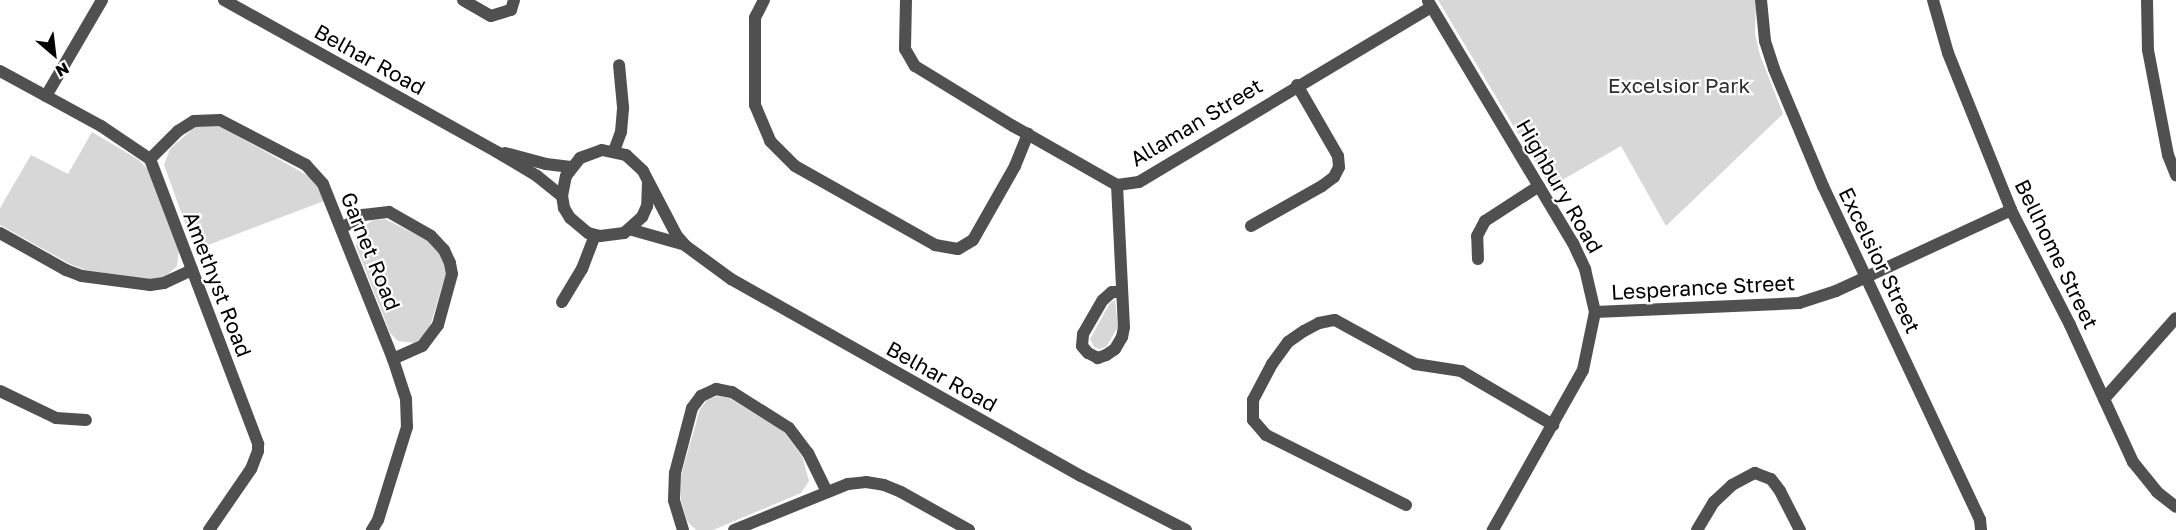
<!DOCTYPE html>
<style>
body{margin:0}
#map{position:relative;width:2176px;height:530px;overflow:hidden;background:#fff;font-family:"Golos Text",sans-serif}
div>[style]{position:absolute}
.green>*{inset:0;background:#d7d7d7}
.street>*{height:12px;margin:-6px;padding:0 6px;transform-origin:6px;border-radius:6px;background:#505050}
span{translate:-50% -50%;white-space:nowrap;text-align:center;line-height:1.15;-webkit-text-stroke:4.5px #fff;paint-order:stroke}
.street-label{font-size:21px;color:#000}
.park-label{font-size:21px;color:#2e2e2e}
.north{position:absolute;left:24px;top:24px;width:60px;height:60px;-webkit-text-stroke:4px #fff;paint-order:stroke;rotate:152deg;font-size:16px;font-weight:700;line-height:24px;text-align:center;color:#000}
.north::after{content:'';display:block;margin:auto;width:21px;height:27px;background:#000;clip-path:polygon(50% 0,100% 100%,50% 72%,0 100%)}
</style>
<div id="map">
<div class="green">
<div style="clip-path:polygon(1438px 0,1756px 0,1755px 34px,1760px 55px,1783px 114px,1666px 226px,1621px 146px,1550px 187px)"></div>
<div style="clip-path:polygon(196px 126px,220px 126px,310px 177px,316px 183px,324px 201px,195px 250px,164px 165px,170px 149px)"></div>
<div style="clip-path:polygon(92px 132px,139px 160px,148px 170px,179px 249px,177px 266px,167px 275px,154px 280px,85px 270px,70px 264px,0 225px,0 208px,31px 155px,68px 174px)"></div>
<div style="clip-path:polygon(385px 219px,431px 242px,437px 247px,445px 266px,446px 273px,428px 333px,415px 343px,398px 341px,390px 333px,356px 246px,362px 228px,373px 220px)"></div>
<div style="clip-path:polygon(1115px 300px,1118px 327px,1106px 347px,1099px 349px,1094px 347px,1090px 339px,1110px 303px)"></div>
<div style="clip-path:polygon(718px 396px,729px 398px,783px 431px,802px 456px,809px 481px,801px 493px,713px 530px,696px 530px,687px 521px,681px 501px,680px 479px,700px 409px,707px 400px)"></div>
</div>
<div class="street">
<div style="left:224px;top:0;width:312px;rotate:29.1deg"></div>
<div style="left:497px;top:152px;width:47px;rotate:31deg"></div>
<div style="left:537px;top:176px;width:32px;rotate:39deg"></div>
<div style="left:463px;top:0;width:32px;rotate:30deg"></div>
<div style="left:491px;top:16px;width:21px;rotate:-17deg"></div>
<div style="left:511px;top:10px;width:10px;rotate:-73deg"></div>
<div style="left:764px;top:0;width:20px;rotate:117deg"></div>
<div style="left:755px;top:18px;width:87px;rotate:90deg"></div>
<div style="left:755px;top:105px;width:39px;rotate:67deg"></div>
<div style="left:770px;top:141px;width:35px;rotate:45deg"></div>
<div style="left:795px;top:166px;width:161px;rotate:29.4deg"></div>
<div style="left:935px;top:245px;width:23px;rotate:10deg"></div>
<div style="left:958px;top:249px;width:17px;rotate:-31deg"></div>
<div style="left:973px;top:240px;width:85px;rotate:-60.4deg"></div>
<div style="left:1015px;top:166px;width:35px;rotate:-68deg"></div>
<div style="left:906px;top:0;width:49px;rotate:91.2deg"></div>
<div style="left:905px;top:49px;width:20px;rotate:60deg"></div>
<div style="left:915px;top:66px;width:115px;rotate:31.5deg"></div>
<div style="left:1013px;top:126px;width:120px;rotate:29.6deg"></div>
<div style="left:1117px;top:185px;width:22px;rotate:-8deg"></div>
<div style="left:1139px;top:182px;width:340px;rotate:-30.9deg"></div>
<div style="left:1761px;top:0;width:41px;rotate:84.4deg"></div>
<div style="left:1765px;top:41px;width:29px;rotate:72deg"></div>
<div style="left:1774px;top:69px;width:127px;rotate:67.3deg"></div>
<div style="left:1823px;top:186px;width:369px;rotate:64.8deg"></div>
<div style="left:1980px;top:520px;width:10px;rotate:84deg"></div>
<div style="left:1933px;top:0;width:55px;rotate:74.2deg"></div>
<div style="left:1948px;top:53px;width:169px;rotate:68.1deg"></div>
<div style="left:2011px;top:210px;width:129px;rotate:62.8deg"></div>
<div style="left:2070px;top:325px;width:151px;rotate:65.3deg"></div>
<div style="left:2133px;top:462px;width:38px;rotate:51deg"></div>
<div style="left:2157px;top:492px;width:24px;rotate:38deg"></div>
<div style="left:2147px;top:0;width:50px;rotate:88.9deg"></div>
<div style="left:2148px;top:50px;width:107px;rotate:79.2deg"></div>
<div style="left:2168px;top:155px;width:22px;rotate:68deg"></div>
<div style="left:1428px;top:1px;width:282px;rotate:59.1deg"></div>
<div style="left:1573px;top:243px;width:29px;rotate:65deg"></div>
<div style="left:1585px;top:269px;width:44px;rotate:76.9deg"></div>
<div style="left:1595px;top:312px;width:59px;rotate:101.7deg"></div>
<div style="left:1583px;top:370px;width:184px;rotate:119.4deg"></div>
<div style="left:0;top:71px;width:115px;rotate:28.6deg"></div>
<div style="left:101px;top:126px;width:59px;rotate:34deg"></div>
<div style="left:150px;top:159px;width:305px;rotate:69.2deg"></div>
<div style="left:258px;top:444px;width:7px;rotate:90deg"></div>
<div style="left:258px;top:451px;width:19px;rotate:111deg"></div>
<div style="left:251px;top:469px;width:74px;rotate:124.5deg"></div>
<div style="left:46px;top:96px;width:111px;rotate:-59.7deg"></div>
<div style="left:614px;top:151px;width:20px;rotate:-70deg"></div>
<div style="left:621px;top:132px;width:25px;rotate:-85deg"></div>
<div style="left:623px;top:107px;width:42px;rotate:-95.4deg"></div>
<div style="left:505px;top:153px;width:42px;rotate:15deg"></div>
<div style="left:546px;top:164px;width:25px;rotate:7deg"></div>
<div style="left:150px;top:159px;width:40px;rotate:-45deg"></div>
<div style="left:178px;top:131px;width:19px;rotate:-32deg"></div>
<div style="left:194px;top:121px;width:26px;rotate:-2deg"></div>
<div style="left:220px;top:120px;width:97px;rotate:27.6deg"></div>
<div style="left:306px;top:165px;width:25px;rotate:48deg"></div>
<div style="left:323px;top:184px;width:188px;rotate:68.2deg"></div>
<div style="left:393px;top:359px;width:42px;rotate:72deg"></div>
<div style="left:406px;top:399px;width:28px;rotate:88deg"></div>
<div style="left:407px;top:427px;width:97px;rotate:107.3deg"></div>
<div style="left:378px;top:520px;width:12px;rotate:121deg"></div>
<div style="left:648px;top:182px;width:24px;rotate:92deg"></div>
<div style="left:647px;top:206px;width:12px;rotate:114deg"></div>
<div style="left:642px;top:217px;width:24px;rotate:138deg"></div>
<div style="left:624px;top:233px;width:24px;rotate:173deg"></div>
<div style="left:600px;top:236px;width:12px;rotate:-166deg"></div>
<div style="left:588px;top:233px;width:23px;rotate:-140deg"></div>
<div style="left:570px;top:218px;width:12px;rotate:-121deg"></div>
<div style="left:564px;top:208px;width:12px;rotate:-99deg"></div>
<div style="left:562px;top:196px;width:20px;rotate:-79deg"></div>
<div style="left:566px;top:176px;width:23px;rotate:-52deg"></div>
<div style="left:580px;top:158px;width:23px;rotate:-20deg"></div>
<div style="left:602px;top:150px;width:25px;rotate:12deg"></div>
<div style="left:626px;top:155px;width:23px;rotate:43deg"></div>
<div style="left:643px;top:171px;width:73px;rotate:62.4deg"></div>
<div style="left:677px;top:236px;width:13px;rotate:48deg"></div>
<div style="left:686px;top:246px;width:56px;rotate:36.3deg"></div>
<div style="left:731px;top:279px;width:402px;rotate:29.4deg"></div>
<div style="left:1081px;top:476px;width:118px;rotate:27.2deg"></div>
<div style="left:1117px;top:185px;width:142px;rotate:87.2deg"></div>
<div style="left:1124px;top:327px;width:10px;rotate:101deg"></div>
<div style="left:1122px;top:337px;width:14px;rotate:120deg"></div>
<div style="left:1115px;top:349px;width:11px;rotate:146deg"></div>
<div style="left:1106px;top:355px;width:9px;rotate:159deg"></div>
<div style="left:1098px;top:358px;width:11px;rotate:-153deg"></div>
<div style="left:1088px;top:353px;width:9px;rotate:-131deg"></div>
<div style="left:1082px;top:346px;width:12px;rotate:-85deg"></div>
<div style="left:1083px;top:334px;width:39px;rotate:-60deg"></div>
<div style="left:1103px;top:300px;width:12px;rotate:-42deg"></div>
<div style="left:1112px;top:292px;width:10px"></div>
<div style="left:1251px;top:226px;width:81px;rotate:-29.4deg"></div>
<div style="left:1322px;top:186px;width:15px;rotate:-37deg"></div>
<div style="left:1334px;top:177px;width:11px;rotate:-63deg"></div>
<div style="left:1339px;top:167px;width:11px;rotate:-95deg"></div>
<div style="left:1338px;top:156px;width:82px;rotate:-120deg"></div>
<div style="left:342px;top:228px;width:25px;rotate:-32deg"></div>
<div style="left:363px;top:215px;width:26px;rotate:-7deg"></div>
<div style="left:389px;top:212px;width:48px;rotate:29.7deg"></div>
<div style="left:431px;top:236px;width:19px;rotate:47deg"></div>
<div style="left:444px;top:250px;width:14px;rotate:65deg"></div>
<div style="left:450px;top:263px;width:11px;rotate:80deg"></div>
<div style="left:452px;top:274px;width:53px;rotate:105.4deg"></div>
<div style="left:438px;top:325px;width:26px;rotate:127deg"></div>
<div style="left:422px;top:346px;width:32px;rotate:156deg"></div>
<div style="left:629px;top:229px;width:55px;rotate:15.8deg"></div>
<div style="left:0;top:233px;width:76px;rotate:29.3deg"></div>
<div style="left:66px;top:270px;width:17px;rotate:21deg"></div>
<div style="left:82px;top:276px;width:69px;rotate:7.5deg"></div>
<div style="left:150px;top:285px;width:14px;rotate:-8deg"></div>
<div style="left:164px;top:283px;width:31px;rotate:-25deg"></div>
<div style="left:1478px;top:259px;width:23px;rotate:-92deg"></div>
<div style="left:1477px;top:236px;width:17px;rotate:-62deg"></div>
<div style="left:1485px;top:221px;width:64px;rotate:-32.9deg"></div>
<div style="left:562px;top:302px;width:39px;rotate:-59deg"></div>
<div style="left:582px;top:269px;width:36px;rotate:-69deg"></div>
<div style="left:1595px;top:312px;width:204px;rotate:-2.5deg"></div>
<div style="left:1799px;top:303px;width:39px;rotate:-18deg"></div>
<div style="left:1836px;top:291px;width:193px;rotate:-24.8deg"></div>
<div style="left:0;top:391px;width:62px;rotate:25.7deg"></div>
<div style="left:56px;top:418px;width:30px;rotate:4deg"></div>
<div style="left:2104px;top:399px;width:108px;rotate:-48.4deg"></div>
<div style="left:1406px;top:505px;width:157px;rotate:-153.4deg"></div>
<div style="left:1266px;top:435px;width:20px;rotate:-131deg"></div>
<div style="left:1253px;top:420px;width:20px;rotate:-90deg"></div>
<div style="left:1253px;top:400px;width:41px;rotate:-62.2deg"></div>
<div style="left:1272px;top:364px;width:27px;rotate:-54deg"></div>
<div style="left:1288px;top:342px;width:19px;rotate:-35deg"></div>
<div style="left:1304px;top:331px;width:17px;rotate:-28deg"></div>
<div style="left:1319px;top:323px;width:16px;rotate:-11deg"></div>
<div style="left:1335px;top:320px;width:91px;rotate:28.8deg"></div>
<div style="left:1415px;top:364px;width:47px;rotate:8.7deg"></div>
<div style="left:1461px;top:371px;width:107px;rotate:30.4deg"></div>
<div style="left:683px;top:530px;width:31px;rotate:-107deg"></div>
<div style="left:674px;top:500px;width:27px;rotate:-88deg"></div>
<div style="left:675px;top:473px;width:67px;rotate:-75.3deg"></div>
<div style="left:692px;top:408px;width:15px;rotate:-53deg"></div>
<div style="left:701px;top:396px;width:17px;rotate:-25deg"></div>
<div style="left:716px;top:389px;width:16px;rotate:11deg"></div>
<div style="left:732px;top:392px;width:67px;rotate:32.3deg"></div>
<div style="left:789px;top:428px;width:31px;rotate:53deg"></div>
<div style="left:808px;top:453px;width:43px;rotate:64deg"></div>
<div style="left:734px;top:530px;width:123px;rotate:-22deg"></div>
<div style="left:848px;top:484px;width:18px;rotate:-6deg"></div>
<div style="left:866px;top:482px;width:18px;rotate:9deg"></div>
<div style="left:884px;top:485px;width:18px;rotate:22deg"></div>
<div style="left:901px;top:492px;width:78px;rotate:29.2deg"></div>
<div style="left:1697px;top:530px;width:33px;rotate:-59deg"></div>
<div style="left:1714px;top:502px;width:25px;rotate:-43deg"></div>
<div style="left:1732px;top:485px;width:26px;rotate:-28deg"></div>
<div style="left:1755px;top:473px;width:17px;rotate:21deg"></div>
<div style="left:1771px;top:479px;width:15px;rotate:53deg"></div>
<div style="left:1780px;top:491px;width:44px;rotate:62.9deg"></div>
</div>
<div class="street-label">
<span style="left:370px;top:59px;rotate:29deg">Belhar Road</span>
<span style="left:1196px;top:122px;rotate:-31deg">Allaman Street</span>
<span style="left:1560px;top:186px;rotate:60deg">Highbury Road</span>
<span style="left:371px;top:251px;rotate:68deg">Garnet Road</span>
<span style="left:2057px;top:254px;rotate:64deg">Bellhome Street</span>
<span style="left:1880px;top:260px;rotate:64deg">Excelsior Street</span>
<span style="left:218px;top:284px;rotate:69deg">Amethyst Road</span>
<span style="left:1703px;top:287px;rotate:-3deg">Lesperance Street</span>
<span style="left:942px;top:376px;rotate:29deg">Belhar Road</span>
</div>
<div class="park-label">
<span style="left:1679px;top:85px">Excelsior Park</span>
</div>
<div class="north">N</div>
</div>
